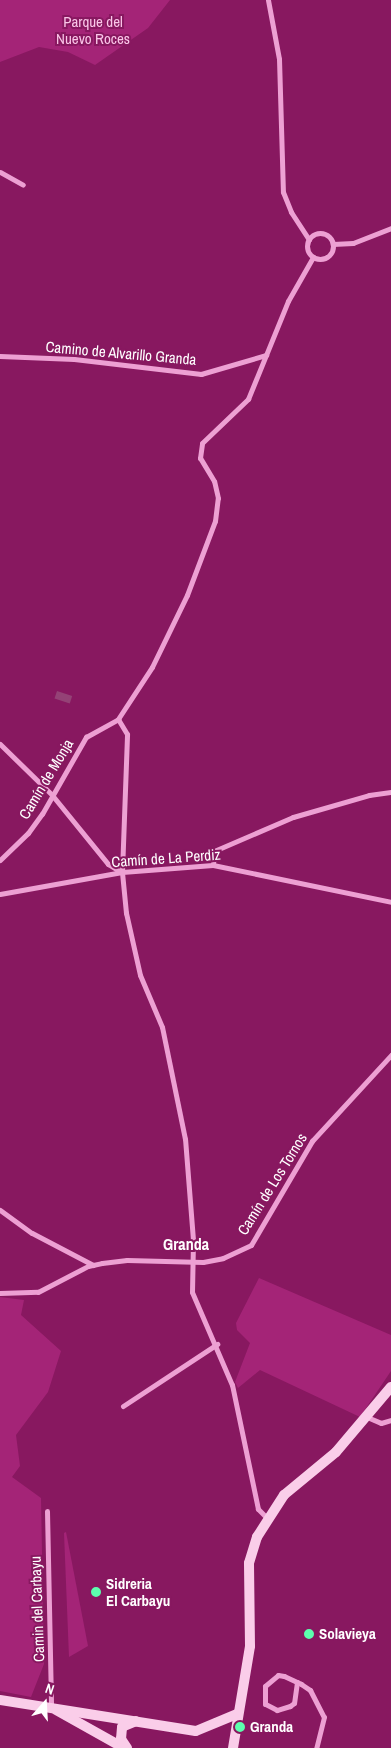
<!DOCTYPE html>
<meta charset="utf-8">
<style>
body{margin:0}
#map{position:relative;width:391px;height:1748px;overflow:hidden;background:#881860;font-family:"Archivo Narrow",sans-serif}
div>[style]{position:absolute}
.green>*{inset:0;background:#a42477}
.water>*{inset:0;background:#944276;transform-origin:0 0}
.street>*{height:5px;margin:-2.5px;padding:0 2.5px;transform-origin:2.5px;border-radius:2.5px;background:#eda0d3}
.street>.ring{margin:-2.5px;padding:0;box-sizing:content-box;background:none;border:5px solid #eda0d3;border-radius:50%}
.secondary>*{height:10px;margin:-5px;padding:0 5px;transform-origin:5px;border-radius:5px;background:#facde9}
.dots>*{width:14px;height:14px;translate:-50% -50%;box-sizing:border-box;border:2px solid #881860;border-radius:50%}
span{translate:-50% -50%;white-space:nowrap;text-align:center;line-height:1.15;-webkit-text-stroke:4px #881860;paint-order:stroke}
.park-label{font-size:15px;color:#fac6e8}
.street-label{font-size:15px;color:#fff}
.poi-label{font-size:15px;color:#fff;font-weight:700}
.left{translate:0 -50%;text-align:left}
.neighbourhood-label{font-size:16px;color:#fff;font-weight:700}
.north{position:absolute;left:20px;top:1678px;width:50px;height:50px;-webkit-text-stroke:4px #881860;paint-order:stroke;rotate:19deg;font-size:14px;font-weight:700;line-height:20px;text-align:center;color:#fff}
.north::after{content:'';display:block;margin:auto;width:18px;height:22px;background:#fff;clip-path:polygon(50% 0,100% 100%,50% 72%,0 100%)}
</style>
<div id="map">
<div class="green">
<div style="clip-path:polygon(0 0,170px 0,148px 28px,95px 65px,68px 52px,39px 47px,0 62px)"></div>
<div style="clip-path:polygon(259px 1278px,391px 1335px,391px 1371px,360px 1417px,260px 1370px,238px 1388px,235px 1382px,250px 1343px,237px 1330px,236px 1323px)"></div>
<div style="clip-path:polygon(0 1297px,24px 1300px,21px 1315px,61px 1351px,48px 1392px,16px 1435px,20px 1466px,12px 1477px,41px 1498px,44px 1664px,31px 1697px,0 1691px)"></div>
<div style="clip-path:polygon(66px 1532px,88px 1646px,69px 1657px,64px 1533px)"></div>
</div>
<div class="water">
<div style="left:57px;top:691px;width:16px;height:8px;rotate:18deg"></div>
</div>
<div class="street">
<div style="left:268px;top:0;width:60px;rotate:79.4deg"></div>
<div style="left:279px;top:59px;width:133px;rotate:88.3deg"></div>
<div style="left:283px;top:192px;width:22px;rotate:68deg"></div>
<div style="left:291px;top:212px;width:33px;rotate:57deg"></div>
<div style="left:0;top:172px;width:26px;rotate:29deg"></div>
<div class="ring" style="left:307px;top:233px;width:21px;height:21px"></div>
<div style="left:333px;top:244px;width:20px;rotate:-3deg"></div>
<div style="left:353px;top:243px;width:41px;rotate:-21.5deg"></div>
<div style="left:0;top:356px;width:74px;rotate:2.3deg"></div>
<div style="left:74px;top:359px;width:128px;rotate:6.7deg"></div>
<div style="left:201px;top:374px;width:68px;rotate:-16.3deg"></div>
<div style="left:0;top:744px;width:73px;rotate:44.4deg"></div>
<div style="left:52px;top:795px;width:89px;rotate:50.9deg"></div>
<div style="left:108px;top:864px;width:15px;rotate:32deg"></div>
<div style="left:0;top:860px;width:39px;rotate:-44deg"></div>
<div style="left:28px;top:833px;width:24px;rotate:-54deg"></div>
<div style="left:42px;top:814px;width:89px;rotate:-60.3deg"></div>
<div style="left:86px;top:737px;width:37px;rotate:-29deg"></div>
<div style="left:213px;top:865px;width:14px;rotate:-86deg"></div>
<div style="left:214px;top:851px;width:86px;rotate:-23.3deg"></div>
<div style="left:293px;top:817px;width:79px;rotate:-16.1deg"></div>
<div style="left:369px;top:795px;width:22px;rotate:-8deg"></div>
<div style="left:0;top:894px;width:124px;rotate:-10.2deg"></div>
<div style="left:122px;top:872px;width:91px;rotate:-4.4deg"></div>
<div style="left:213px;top:865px;width:182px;rotate:11.7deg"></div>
<div style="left:0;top:1210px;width:39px;rotate:36deg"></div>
<div style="left:32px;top:1233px;width:69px;rotate:27.7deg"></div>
<div style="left:0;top:1293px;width:38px;rotate:-2deg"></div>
<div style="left:38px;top:1292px;width:56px;rotate:-27.5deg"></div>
<div style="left:88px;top:1266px;width:14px;rotate:-12deg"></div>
<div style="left:102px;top:1263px;width:25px;rotate:-7deg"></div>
<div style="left:127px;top:1260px;width:76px;rotate:1.5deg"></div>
<div style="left:203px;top:1262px;width:20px;rotate:-11deg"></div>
<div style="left:223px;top:1258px;width:31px;rotate:-25deg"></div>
<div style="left:251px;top:1245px;width:121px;rotate:-59.6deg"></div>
<div style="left:312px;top:1141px;width:117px;rotate:-47.4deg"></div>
<div style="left:123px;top:1406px;width:113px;rotate:-33.4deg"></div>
<div style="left:367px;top:1417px;width:15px;rotate:23deg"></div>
<div style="left:381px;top:1423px;width:10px;rotate:-17deg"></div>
<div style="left:47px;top:1511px;width:196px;rotate:88.8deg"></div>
<div style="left:267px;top:1518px;width:13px;rotate:-135deg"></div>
<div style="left:258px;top:1509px;width:127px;rotate:-101.8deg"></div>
<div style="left:232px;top:1385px;width:101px;rotate:-113.3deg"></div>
<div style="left:192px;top:1292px;width:52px;rotate:-88.9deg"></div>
<div style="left:193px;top:1240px;width:101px;rotate:-94.5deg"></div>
<div style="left:185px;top:1139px;width:114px;rotate:-101.6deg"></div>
<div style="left:162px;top:1027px;width:56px;rotate:-112.9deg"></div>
<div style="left:140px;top:975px;width:64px;rotate:-102.7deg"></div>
<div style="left:126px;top:913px;width:41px;rotate:-95.6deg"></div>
<div style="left:122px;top:872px;width:138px;rotate:-87.9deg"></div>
<div style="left:127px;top:734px;width:17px;rotate:-121deg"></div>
<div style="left:118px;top:719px;width:62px;rotate:-56.8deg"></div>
<div style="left:152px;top:667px;width:80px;rotate:-64.1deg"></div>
<div style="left:187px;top:595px;width:79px;rotate:-69.3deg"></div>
<div style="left:215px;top:521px;width:23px;rotate:-83deg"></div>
<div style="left:218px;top:498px;width:17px;rotate:-103deg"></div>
<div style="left:214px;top:481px;width:27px;rotate:-121deg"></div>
<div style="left:200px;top:458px;width:15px;rotate:-82deg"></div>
<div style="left:202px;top:443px;width:64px;rotate:-43.7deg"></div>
<div style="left:248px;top:399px;width:106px;rotate:-67.8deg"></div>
<div style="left:288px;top:301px;width:51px;rotate:-60.4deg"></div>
<div style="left:297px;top:1682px;width:21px;rotate:98deg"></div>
<div style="left:294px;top:1703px;width:5px;rotate:143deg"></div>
<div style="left:290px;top:1706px;width:14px;rotate:163deg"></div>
<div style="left:277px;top:1710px;width:13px;rotate:-153deg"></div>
<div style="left:265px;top:1704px;width:18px;rotate:-90deg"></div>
<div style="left:265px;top:1686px;width:17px;rotate:-40deg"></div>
<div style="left:278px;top:1675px;width:6px;rotate:9deg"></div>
<div style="left:284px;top:1676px;width:19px;rotate:25deg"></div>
<div style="left:301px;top:1684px;width:11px;rotate:34deg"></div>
<div style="left:310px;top:1690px;width:30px;rotate:63deg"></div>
<div style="left:324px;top:1717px;width:32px;rotate:104deg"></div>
</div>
<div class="secondary">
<div style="left:0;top:1700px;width:198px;rotate:9deg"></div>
<div style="left:196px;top:1731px;width:44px;rotate:-22.5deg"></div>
<div style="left:56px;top:1710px;width:78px;rotate:29.2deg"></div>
<div style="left:127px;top:1748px;width:11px;rotate:-124deg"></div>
<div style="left:121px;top:1739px;width:12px;rotate:-85deg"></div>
<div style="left:122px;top:1727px;width:15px;rotate:-23deg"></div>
<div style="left:233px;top:1748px;width:103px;rotate:-80.5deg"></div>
<div style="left:250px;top:1646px;width:83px;rotate:-90.7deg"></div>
<div style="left:249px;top:1563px;width:27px;rotate:-73deg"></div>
<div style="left:257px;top:1537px;width:50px;rotate:-57.3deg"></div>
<div style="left:284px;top:1495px;width:67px;rotate:-39.6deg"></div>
<div style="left:336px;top:1452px;width:85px;rotate:-49.8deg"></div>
</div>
<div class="dots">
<div style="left:96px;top:1592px;background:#5cffae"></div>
<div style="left:309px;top:1634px;background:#5cffae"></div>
<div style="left:240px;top:1727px;background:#5cffae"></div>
</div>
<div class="park-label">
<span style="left:93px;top:30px">Parque del<br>Nuevo Roces</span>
</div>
<div class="street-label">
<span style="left:121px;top:353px;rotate:5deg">Camino de Alvarillo Granda</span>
<span style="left:46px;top:779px;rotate:-59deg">Camín de Monja</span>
<span style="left:166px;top:858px;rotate:-4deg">Camín de La Perdiz</span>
<span style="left:272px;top:1184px;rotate:-58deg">Camín de Los Tornos</span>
<span style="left:37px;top:1609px;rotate:-92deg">Camin del Carbayu</span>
</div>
<div class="poi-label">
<span class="left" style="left:106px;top:1592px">Sidreria<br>El Carbayu</span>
<span class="left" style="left:319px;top:1634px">Solavieya</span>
<span class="left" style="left:250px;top:1727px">Granda</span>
</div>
<div class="neighbourhood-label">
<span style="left:186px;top:1244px">Granda</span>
</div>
<div class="north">N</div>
</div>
